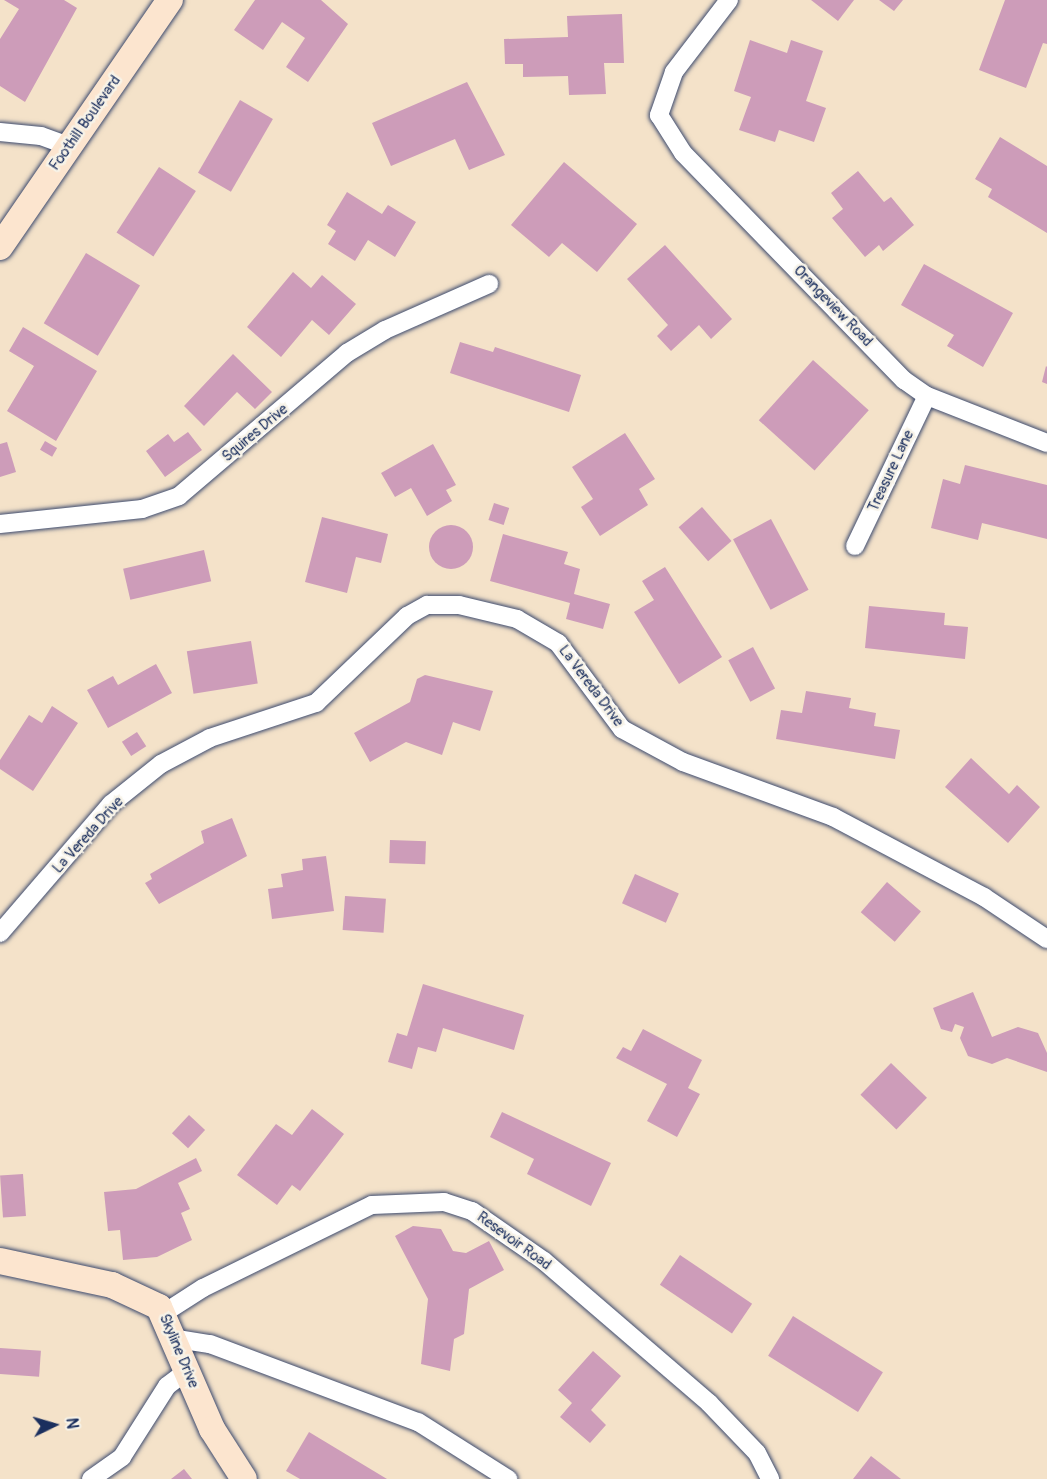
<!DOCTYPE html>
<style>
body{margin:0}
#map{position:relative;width:1047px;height:1479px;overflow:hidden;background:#f4e2c9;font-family:Pangolin,sans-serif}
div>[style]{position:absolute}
.building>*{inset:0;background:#cd9cb9;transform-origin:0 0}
.round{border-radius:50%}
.roads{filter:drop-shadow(0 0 2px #3c4a6e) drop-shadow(0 0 2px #3c4a6e)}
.street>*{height:18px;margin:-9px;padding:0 9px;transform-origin:9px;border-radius:9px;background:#fff}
.secondary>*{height:26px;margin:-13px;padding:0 13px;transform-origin:13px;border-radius:13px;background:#fce5cf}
span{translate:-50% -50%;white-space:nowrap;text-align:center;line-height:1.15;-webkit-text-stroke:5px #f7f3e8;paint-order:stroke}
.street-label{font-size:15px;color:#1b2f5e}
.north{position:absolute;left:24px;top:1395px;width:60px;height:60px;-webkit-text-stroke:4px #f7f3e8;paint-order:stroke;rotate:85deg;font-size:16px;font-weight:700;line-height:24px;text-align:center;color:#1b2f5e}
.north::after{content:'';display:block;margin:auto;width:21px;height:27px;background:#1b2f5e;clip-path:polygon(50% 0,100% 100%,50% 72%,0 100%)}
</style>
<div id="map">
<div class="building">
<div style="clip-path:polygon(4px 0,64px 0,77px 8px,25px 102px,0 86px,0 39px,19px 9px)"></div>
<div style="clip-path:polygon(255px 0,321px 0,348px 24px,308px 82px,286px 67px,305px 38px,282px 22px,263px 50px,234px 30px)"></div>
<div style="clip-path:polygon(811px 0,854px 0,838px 21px)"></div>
<div style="clip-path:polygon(879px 0,903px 0,894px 11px)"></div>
<div style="clip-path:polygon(1005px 0,1047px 0,1047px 44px,1043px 43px,1026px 88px,979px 70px)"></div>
<div style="clip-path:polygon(622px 14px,624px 63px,604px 63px,606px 94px,569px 95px,568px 76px,523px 77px,523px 64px,505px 64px,504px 39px,568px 37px,567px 16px)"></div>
<div style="clip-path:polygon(750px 40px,787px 53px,791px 40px,823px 51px,806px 101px,826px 108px,814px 142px,779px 130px,775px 142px,739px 130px,751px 97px,734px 91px)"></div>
<div style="clip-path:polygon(467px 82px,505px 155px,469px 170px,455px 139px,391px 166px,372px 123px)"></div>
<div style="left:240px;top:100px;width:38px;height:84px;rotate:30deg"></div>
<div style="clip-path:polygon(1000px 137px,1047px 166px,1047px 233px,988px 197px,992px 189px,975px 179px)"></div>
<div style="clip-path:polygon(564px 162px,637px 224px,597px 272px,562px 243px,549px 257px,511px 225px)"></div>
<div style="left:159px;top:167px;width:44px;height:78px;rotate:33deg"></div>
<div style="clip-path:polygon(858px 171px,884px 202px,891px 197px,914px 225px,883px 251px,879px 245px,865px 257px,832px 218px,843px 209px,831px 193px)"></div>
<div style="clip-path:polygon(347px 192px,382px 214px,388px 205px,416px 222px,395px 257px,368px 240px,355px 261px,328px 244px,336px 231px,327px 225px)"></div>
<div style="clip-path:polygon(665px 245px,732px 319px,711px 339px,699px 325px,671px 351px,657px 336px,668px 325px,627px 279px)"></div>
<div style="left:86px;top:253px;width:63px;height:82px;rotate:31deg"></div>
<div style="clip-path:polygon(924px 264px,1013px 313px,983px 367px,947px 346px,954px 335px,901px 305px)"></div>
<div style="clip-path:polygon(293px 272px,311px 288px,322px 275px,356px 304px,329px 335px,312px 320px,281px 357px,247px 327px)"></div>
<div style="clip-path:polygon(23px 327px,97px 371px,56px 441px,7px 411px,34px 366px,9px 351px)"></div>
<div style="clip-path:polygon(460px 342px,493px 352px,495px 347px,581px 375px,569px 412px,450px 373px)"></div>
<div style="clip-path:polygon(233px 354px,272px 392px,255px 409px,237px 392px,204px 426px,184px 406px)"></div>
<div style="left:813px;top:360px;width:75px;height:81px;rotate:42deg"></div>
<div style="clip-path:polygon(1046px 366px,1047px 367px,1047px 384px,1042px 382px)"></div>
<div style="clip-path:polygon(188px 432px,202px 450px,165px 477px,146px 451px,168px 434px,174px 442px)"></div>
<div style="clip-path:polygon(625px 433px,655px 479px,639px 489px,648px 505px,600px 536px,581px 507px,593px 499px,572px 467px)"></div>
<div style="left:45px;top:441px;width:14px;height:10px;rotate:30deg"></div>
<div style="clip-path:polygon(7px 442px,16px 472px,0 477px,0 444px)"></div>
<div style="clip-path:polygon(433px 444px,456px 485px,446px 490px,452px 501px,427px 516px,411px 488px,395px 497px,381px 473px)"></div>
<div style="clip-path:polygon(965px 465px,1047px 485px,1047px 539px,982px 523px,978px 540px,931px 528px,943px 479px,960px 484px)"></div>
<div style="left:494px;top:503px;width:16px;height:18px;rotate:18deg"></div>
<div style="left:702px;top:507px;width:45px;height:31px;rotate:49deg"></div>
<div style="clip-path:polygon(322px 517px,388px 534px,381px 563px,356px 557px,347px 593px,305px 582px)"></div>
<div style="left:771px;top:519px;width:80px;height:43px;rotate:62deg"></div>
<div class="round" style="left:429px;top:525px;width:44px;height:44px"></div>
<div style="clip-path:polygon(503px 534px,568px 552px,564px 564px,580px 569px,574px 594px,610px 604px,603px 629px,566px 619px,570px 603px,490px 581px)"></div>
<div style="left:204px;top:550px;width:32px;height:83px;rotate:77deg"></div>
<div style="clip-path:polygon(665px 567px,722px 657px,679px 684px,634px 612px,654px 600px,642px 581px)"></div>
<div style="clip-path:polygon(869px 606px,945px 613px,944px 625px,968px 627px,965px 659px,865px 648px)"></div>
<div style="left:251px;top:641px;width:43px;height:65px;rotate:81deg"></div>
<div style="left:753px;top:647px;width:47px;height:28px;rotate:62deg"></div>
<div style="clip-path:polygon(156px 664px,172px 693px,108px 728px,87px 690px,113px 676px,118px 685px)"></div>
<div style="clip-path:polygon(425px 675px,493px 691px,480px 731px,453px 722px,442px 755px,406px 742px,370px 762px,354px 733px,410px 702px,417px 679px)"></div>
<div style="clip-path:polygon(806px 691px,851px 698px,849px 708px,876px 713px,874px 726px,900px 730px,895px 759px,776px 739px,781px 710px,802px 713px)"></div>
<div style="clip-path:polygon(52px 706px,78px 723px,33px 791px,0 769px,0 760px,29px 715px,42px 723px)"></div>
<div style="left:137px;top:732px;width:17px;height:18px;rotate:57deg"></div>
<div style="clip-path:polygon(971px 758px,1009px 794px,1017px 785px,1040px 807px,1008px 843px,945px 787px)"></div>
<div style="clip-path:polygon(232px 818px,247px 856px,159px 904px,145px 883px,152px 879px,150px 874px,204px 843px,201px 831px)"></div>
<div style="left:390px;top:840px;width:36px;height:23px;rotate:2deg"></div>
<div style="clip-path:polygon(326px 856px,334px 911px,272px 919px,268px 889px,283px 887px,281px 874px,303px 870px,302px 859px)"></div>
<div style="left:635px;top:874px;width:48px;height:32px;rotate:24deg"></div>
<div style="left:887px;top:882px;width:45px;height:40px;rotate:41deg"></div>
<div style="left:345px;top:896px;width:41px;height:34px;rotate:4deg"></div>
<div style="clip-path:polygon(423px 984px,524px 1015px,514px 1050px,443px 1028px,436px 1052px,418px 1047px,412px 1069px,388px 1062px,397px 1033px,407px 1036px)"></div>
<div style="clip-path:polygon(973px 992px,992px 1037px,1018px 1027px,1038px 1033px,1047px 1053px,1047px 1072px,1007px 1058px,992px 1064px,968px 1056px,960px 1038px,964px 1027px,955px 1024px,952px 1032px,941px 1029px,933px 1008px)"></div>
<div style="clip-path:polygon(643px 1029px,702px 1060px,688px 1088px,700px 1094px,677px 1137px,647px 1121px,667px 1084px,616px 1058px,623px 1047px,631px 1051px)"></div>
<div style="left:891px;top:1063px;width:50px;height:44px;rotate:44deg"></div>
<div style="clip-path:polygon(312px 1109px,344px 1134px,300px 1191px,292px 1185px,277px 1205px,237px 1175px,276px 1124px,292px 1135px)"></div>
<div style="clip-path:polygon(502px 1112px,611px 1163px,591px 1206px,527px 1174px,534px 1159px,490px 1137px)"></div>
<div style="left:189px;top:1115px;width:22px;height:25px;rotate:43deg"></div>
<div style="clip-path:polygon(196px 1158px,202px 1171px,178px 1183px,190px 1209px,181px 1213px,192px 1240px,157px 1257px,123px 1260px,120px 1230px,108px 1231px,104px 1192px,136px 1189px)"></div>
<div style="left:23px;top:1174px;width:42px;height:23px;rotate:86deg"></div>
<div style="clip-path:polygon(413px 1226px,441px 1229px,453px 1251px,466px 1253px,489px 1241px,504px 1270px,469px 1289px,464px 1334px,454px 1339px,450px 1371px,421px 1364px,428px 1299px,395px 1236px)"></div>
<div style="left:680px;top:1255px;width:87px;height:36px;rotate:34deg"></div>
<div style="left:793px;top:1316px;width:106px;height:47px;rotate:32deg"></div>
<div style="left:0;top:1348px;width:41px;height:26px;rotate:4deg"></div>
<div style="clip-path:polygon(593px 1351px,621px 1376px,591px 1410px,606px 1425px,590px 1443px,560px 1417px,572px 1403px,558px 1390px)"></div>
<div style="clip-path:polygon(309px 1432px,387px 1479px,300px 1479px,286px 1471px)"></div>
<div style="clip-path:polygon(871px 1456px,901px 1479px,853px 1479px)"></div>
<div style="clip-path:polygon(184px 1469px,192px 1479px,171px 1479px)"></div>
</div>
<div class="roads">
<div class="street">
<div style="left:729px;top:0;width:91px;rotate:127.4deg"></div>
<div style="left:674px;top:72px;width:46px;rotate:109.2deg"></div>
<div style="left:659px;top:115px;width:45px;rotate:57.7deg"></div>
<div style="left:683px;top:153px;width:317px;rotate:45.8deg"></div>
<div style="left:904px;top:380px;width:28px;rotate:35deg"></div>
<div style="left:927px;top:396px;width:129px;rotate:21.4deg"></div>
<div style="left:0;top:132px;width:41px;rotate:5.6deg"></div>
<div style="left:41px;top:136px;width:30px;rotate:20deg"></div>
<div style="left:0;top:524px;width:143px;rotate:-6deg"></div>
<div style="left:142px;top:509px;width:39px;rotate:-19deg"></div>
<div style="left:179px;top:496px;width:221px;rotate:-40.4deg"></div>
<div style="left:347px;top:353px;width:44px;rotate:-31.2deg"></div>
<div style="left:385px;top:330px;width:114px;rotate:-23.9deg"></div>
<div style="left:855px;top:546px;width:166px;rotate:-64.4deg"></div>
<div style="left:0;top:933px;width:170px;rotate:-49.3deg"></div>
<div style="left:111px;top:804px;width:64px;rotate:-38.7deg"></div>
<div style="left:161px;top:764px;width:55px;rotate:-28deg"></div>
<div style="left:210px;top:738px;width:112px;rotate:-18.3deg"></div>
<div style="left:316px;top:703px;width:126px;rotate:-43.7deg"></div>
<div style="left:407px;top:616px;width:23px;rotate:-29deg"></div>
<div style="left:427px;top:605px;width:32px"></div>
<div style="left:459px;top:605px;width:60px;rotate:13.6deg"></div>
<div style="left:517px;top:619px;width:48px;rotate:30.3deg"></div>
<div style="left:558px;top:643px;width:107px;rotate:53.3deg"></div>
<div style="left:622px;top:729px;width:69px;rotate:28.4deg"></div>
<div style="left:683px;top:762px;width:160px;rotate:20.1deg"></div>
<div style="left:833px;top:817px;width:171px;rotate:27.9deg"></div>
<div style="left:984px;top:897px;width:76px;rotate:33.7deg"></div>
<div style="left:164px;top:1313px;width:46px;rotate:-32.7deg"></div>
<div style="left:203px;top:1288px;width:188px;rotate:-26.2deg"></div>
<div style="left:372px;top:1205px;width:72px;rotate:-2.4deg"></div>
<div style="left:444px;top:1202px;width:29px;rotate:18deg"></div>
<div style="left:472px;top:1211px;width:88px;rotate:34.8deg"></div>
<div style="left:544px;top:1261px;width:218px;rotate:40.7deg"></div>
<div style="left:709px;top:1403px;width:69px;rotate:46.2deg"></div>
<div style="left:757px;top:1453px;width:29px;rotate:63deg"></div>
<div style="left:177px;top:1339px;width:33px;rotate:9deg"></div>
<div style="left:210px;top:1344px;width:222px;rotate:20.6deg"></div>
<div style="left:418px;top:1422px;width:107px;rotate:32.3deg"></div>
<div style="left:91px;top:1479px;width:38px;rotate:-35deg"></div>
<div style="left:122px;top:1457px;width:84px;rotate:-57.6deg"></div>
<div style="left:167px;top:1386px;width:26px;rotate:-37deg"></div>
</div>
<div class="secondary">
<div style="left:0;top:247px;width:300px;rotate:-55.5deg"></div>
<div style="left:0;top:1261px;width:115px;rotate:12.1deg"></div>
<div style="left:112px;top:1285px;width:52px;rotate:25.1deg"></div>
<div style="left:159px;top:1307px;width:133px;rotate:66.5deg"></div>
<div style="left:212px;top:1429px;width:59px;rotate:57.4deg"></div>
</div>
</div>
<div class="street-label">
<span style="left:85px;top:123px;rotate:-55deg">Foothill Boulevard</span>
<span style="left:833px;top:306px;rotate:46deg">Orangeview Road</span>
<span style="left:255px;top:433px;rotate:-40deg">Squires Drive</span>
<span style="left:891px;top:471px;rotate:-65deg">Treasure Lane</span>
<span style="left:591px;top:686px;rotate:53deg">La Vereda Drive</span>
<span style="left:88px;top:835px;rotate:-48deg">La Vereda Drive</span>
<span style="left:514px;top:1241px;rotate:36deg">Resevoir Road</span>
<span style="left:179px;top:1351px;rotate:67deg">Skyline Drive</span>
</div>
<div class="north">N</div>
</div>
